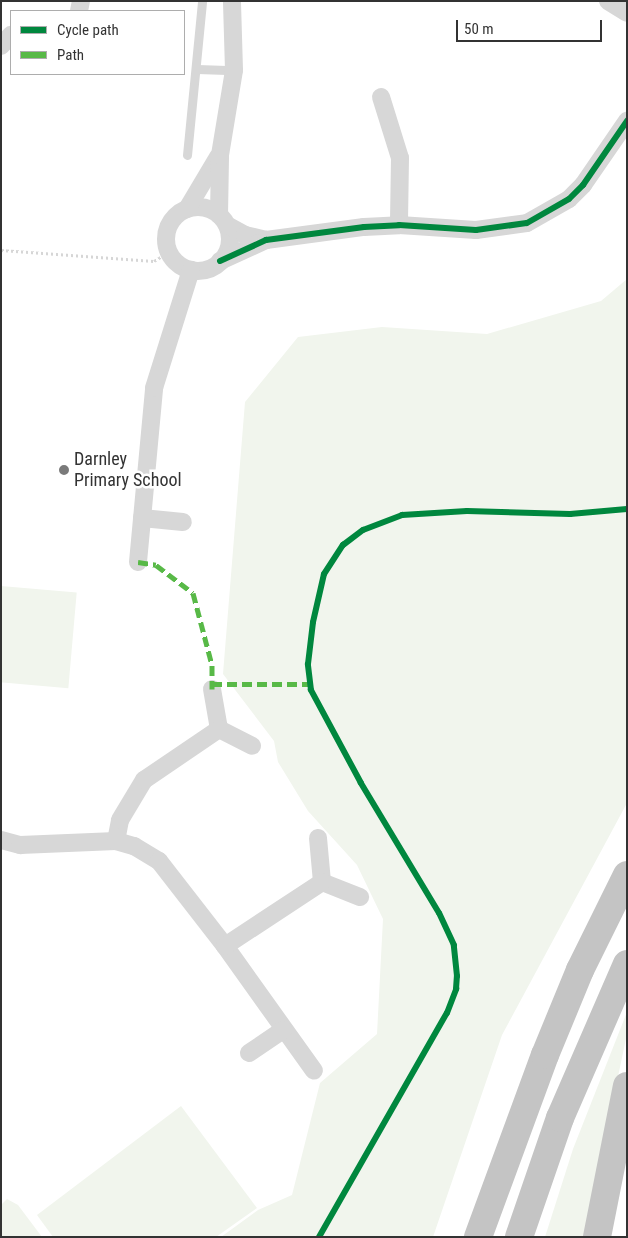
<!DOCTYPE html>
<style>
body{margin:0}
#map{position:relative;width:628px;height:1238px;overflow:hidden;background:#fff;font-family:"Roboto Condensed",sans-serif}
div>[style]{position:absolute}
.green>*{inset:0;background:#f1f5ed;transform-origin:0 0}
.path>*{height:3px;margin-top:-1.5px;transform-origin:0;background:repeating-linear-gradient(90deg,#d6d6d6 0 2.5px,transparent 0 5px)}
.lane>*{height:9px;margin:-4.5px;padding:0 4.5px;transform-origin:4.5px;border-radius:4.5px;background:#d7d7d7}
.street>*{height:18px;margin:-9px;padding:0 9px;transform-origin:9px;border-radius:9px;background:#d7d7d7}
.street>.ring{margin:-9px;padding:0;box-sizing:content-box;background:none;border:18px solid #d7d7d7;border-radius:50%}
.highway>*{height:28px;margin:-14px;padding:0 14px;transform-origin:14px;border-radius:14px;background:#c4c4c4}
.quiet>*{height:5px;margin-top:-2.5px;transform-origin:0;background:repeating-linear-gradient(90deg,#58b947 0 10px,transparent 0 15px)}
.cycleway>*{height:6px;margin:-3px;padding:0 3px;transform-origin:3px;border-radius:3px;background:#00873e}
.dots>*{width:14px;height:14px;translate:-50% -50%;box-sizing:border-box;border:2px solid #fff;border-radius:50%}
span{translate:-50% -50%;white-space:nowrap;text-align:center;line-height:1.15;-webkit-text-stroke:5px #fff;paint-order:stroke}
.poi-label{font-size:18px;color:#333}
.left{translate:0 -50%;text-align:left}
.frame{position:absolute;inset:0;border:2px solid #333;pointer-events:none}
.legend{position:absolute;left:10px;top:10px;width:175px;height:65px;box-sizing:border-box;background:#fff;border:1px solid #adadad;margin:0;padding:6px 9px;list-style:none;font-size:15px;color:#333}
.legend li{display:flex;align-items:center;gap:10px;height:25px}
.legend b{width:25px;border:1px solid #adadad}
.scale{position:absolute;left:456px;top:20px;width:146px;height:22px;box-sizing:border-box;border:2px solid #333;border-top:0;padding-left:6px;font-size:15px;line-height:18px;white-space:nowrap;color:#333;-webkit-text-stroke:4px #fff;paint-order:stroke}
</style>
<div id="map">
<div class="green">
<div style="clip-path:polygon(627px 279px,627px 803px,502px 1035px,433px 1237px,221px 1237px,258px 1210px,292px 1195px,320px 1083px,377px 1034px,383px 919px,357px 865px,308px 811px,278px 762px,274px 741px,223px 674px,245px 402px,298px 337px,382px 327px,487px 334px,601px 301px)"></div>
<div style="left:1px;top:586px;width:76px;height:96px;rotate:5deg"></div>
<div style="clip-path:polygon(627px 1012px,627px 1034px,584px 1237px,545px 1237px,573px 1149px)"></div>
<div style="clip-path:polygon(181px 1106px,257px 1208px,216px 1237px,53px 1237px,37px 1215px)"></div>
<div style="clip-path:polygon(7px 1199px,18px 1205px,42px 1237px,1px 1237px,1px 1205px)"></div>
</div>
<div class="path">
<div style="left:1px;top:250px;width:153px;rotate:4.1deg"></div>
<div style="left:154px;top:261px;width:17px;rotate:-31deg"></div>
</div>
<div class="lane">
<div style="left:197px;top:69px;width:37px;rotate:2deg"></div>
<div style="left:187px;top:155px;width:155px;rotate:-84.4deg"></div>
</div>
<div class="street">
<div style="left:608px;top:1px;width:22px;rotate:32deg"></div>
<div style="left:79px;top:11px;width:10px;rotate:-79deg"></div>
<div style="left:1px;top:46px;width:15px;rotate:-48deg"></div>
<div style="left:381px;top:97px;width:64px;rotate:72.7deg"></div>
<div style="left:400px;top:158px;width:67px;rotate:90.9deg"></div>
<div class="ring" style="left:166px;top:207px;width:46px;height:46px"></div>
<div style="left:187px;top:209px;width:61px;rotate:-59.2deg"></div>
<div style="left:219px;top:215px;width:60px;rotate:-89deg"></div>
<div style="left:220px;top:155px;width:86px;rotate:-80.6deg"></div>
<div style="left:234px;top:70px;width:69px;rotate:-91.7deg"></div>
<div style="left:227px;top:225px;width:21px;rotate:29deg"></div>
<div style="left:245px;top:235px;width:22px;rotate:13deg"></div>
<div style="left:220px;top:261px;width:51px;rotate:-24.5deg"></div>
<div style="left:266px;top:240px;width:99px;rotate:-7.6deg"></div>
<div style="left:364px;top:227px;width:35px;rotate:-3deg"></div>
<div style="left:399px;top:225px;width:77px;rotate:3.7deg"></div>
<div style="left:476px;top:230px;width:51px;rotate:-7.8deg"></div>
<div style="left:527px;top:223px;width:48px;rotate:-29.7deg"></div>
<div style="left:569px;top:199px;width:20px;rotate:-45deg"></div>
<div style="left:583px;top:185px;width:78px;rotate:-55.5deg"></div>
<div style="left:142px;top:518px;width:41px;rotate:5.6deg"></div>
<div style="left:138px;top:562px;width:175px;rotate:-84.7deg"></div>
<div style="left:154px;top:388px;width:124px;rotate:-72.6deg"></div>
<div style="left:212px;top:689px;width:41px;rotate:80.1deg"></div>
<div style="left:219px;top:729px;width:37px;rotate:27deg"></div>
<div style="left:318px;top:838px;width:44px;rotate:84.8deg"></div>
<div style="left:322px;top:882px;width:41px;rotate:21.5deg"></div>
<div style="left:1px;top:840px;width:20px;rotate:15deg"></div>
<div style="left:20px;top:845px;width:96px;rotate:-2.4deg"></div>
<div style="left:116px;top:841px;width:19px;rotate:16deg"></div>
<div style="left:134px;top:846px;width:29px;rotate:31deg"></div>
<div style="left:159px;top:861px;width:108px;rotate:52.2deg"></div>
<div style="left:225px;top:946px;width:153px;rotate:54.5deg"></div>
<div style="left:116px;top:841px;width:21px;rotate:-79deg"></div>
<div style="left:120px;top:820px;width:47px;rotate:-59deg"></div>
<div style="left:144px;top:780px;width:91px;rotate:-34.2deg"></div>
<div style="left:225px;top:946px;width:116px;rotate:-33.4deg"></div>
<div style="left:249px;top:1053px;width:41px;rotate:-34.1deg"></div>
</div>
<div class="highway">
<div style="left:478px;top:1237px;width:194px;rotate:-69.8deg"></div>
<div style="left:545px;top:1055px;width:92px;rotate:-67.6deg"></div>
<div style="left:580px;top:970px;width:106px;rotate:-63.7deg"></div>
<div style="left:519px;top:1237px;width:126px;rotate:-71deg"></div>
<div style="left:560px;top:1118px;width:168px;rotate:-66.5deg"></div>
<div style="left:597px;top:1237px;width:154px;rotate:-78.8deg"></div>
</div>
<div class="quiet">
<div style="left:138px;top:562px;width:18px;rotate:9deg"></div>
<div style="left:156px;top:565px;width:46px;rotate:37.1deg"></div>
<div style="left:193px;top:593px;width:74px;rotate:75.2deg"></div>
<div style="left:212px;top:665px;width:24px;rotate:90deg"></div>
<div style="left:212px;top:684px;width:98px"></div>
</div>
<div class="cycleway">
<div style="left:220px;top:261px;width:51px;rotate:-24.5deg"></div>
<div style="left:266px;top:240px;width:99px;rotate:-7.6deg"></div>
<div style="left:364px;top:227px;width:35px;rotate:-3deg"></div>
<div style="left:399px;top:225px;width:77px;rotate:3.7deg"></div>
<div style="left:476px;top:230px;width:51px;rotate:-7.8deg"></div>
<div style="left:527px;top:223px;width:48px;rotate:-29.7deg"></div>
<div style="left:569px;top:199px;width:20px;rotate:-45deg"></div>
<div style="left:583px;top:185px;width:78px;rotate:-55.5deg"></div>
<div style="left:319px;top:1237px;width:258px;rotate:-60.3deg"></div>
<div style="left:447px;top:1013px;width:26px;rotate:-69deg"></div>
<div style="left:456px;top:989px;width:13px;rotate:-86deg"></div>
<div style="left:457px;top:976px;width:31px;rotate:-96deg"></div>
<div style="left:454px;top:945px;width:35px;rotate:-115deg"></div>
<div style="left:439px;top:913px;width:152px;rotate:-121deg"></div>
<div style="left:361px;top:783px;width:106px;rotate:-118.3deg"></div>
<div style="left:311px;top:690px;width:26px;rotate:-97deg"></div>
<div style="left:308px;top:664px;width:42px;rotate:-83.2deg"></div>
<div style="left:313px;top:622px;width:49px;rotate:-77.1deg"></div>
<div style="left:324px;top:574px;width:35px;rotate:-57deg"></div>
<div style="left:343px;top:545px;width:25px;rotate:-37deg"></div>
<div style="left:363px;top:530px;width:42px;rotate:-21deg"></div>
<div style="left:402px;top:515px;width:65px;rotate:-3.5deg"></div>
<div style="left:467px;top:511px;width:103px;rotate:1.7deg"></div>
<div style="left:570px;top:514px;width:57px;rotate:-5deg"></div>
</div>
<div class="dots">
<div style="left:64px;top:470px;background:#7a7a7a"></div>
</div>
<div class="poi-label">
<span class="left" style="left:74px;top:470px">Darnley<br>Primary School</span>
</div>
<div class="frame"></div>
<ul class="legend">
<li><b style="height:6px;background:#00873e"></b>Cycle path</li>
<li><b style="height:6px;background:#58b947"></b>Path</li>
</ul>
<div class="scale">50 m</div>
</div>
